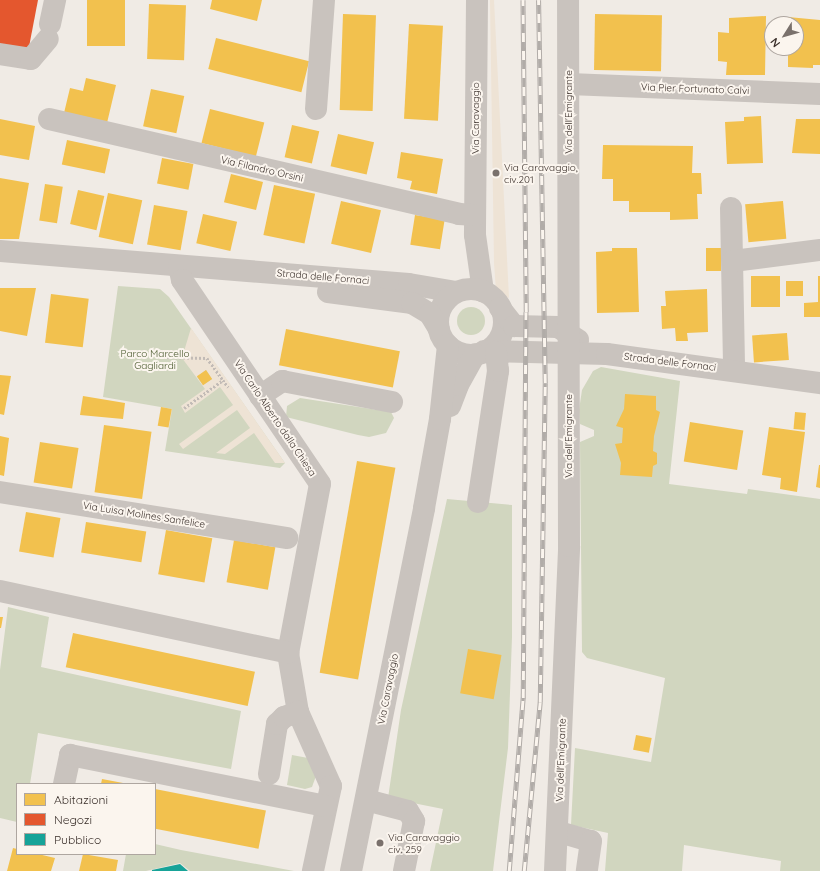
<!DOCTYPE html>
<style>
body{margin:0}
#map{position:relative;width:820px;height:871px;overflow:hidden;background:#f0ebe5;font-family:Quicksand,sans-serif}
div>[style]{position:absolute}
.green>*{inset:0;background:#d1d6bf}
.round{border-radius:50%}
.plaza>*{inset:0;background:#eee3d5}
.homes>*{inset:0;background:#f2c14e;transform-origin:0 0}
.shops>*{inset:0;background:#e4572e}
.public>*{inset:0;background:#17a398}
.path>*{height:2.5px;margin-top:-1.25px;transform-origin:0;background:repeating-linear-gradient(90deg,#c2bbb6 0 2px,transparent 0 4px)}
.minor>*{height:22px;margin:-11px;padding:0 11px;transform-origin:11px;border-radius:11px;background:#c9c3be}
.minor>.ring{margin:-11px;padding:0;box-sizing:content-box;background:none;border:22px solid #c9c3be;border-radius:50%}
.rail>*{height:4.5px;margin-top:-2.25px;transform-origin:0;background:repeating-linear-gradient(90deg,#fbf5ee 0 9px,#b1aca8 0 18px);box-sizing:border-box;border-block:1px solid #b1aca8}
.dots>*{width:11px;height:11px;translate:-50% -50%;box-sizing:border-box;border:2px solid #fbf5ee;border-radius:50%}
span{translate:-50% -50%;white-space:nowrap;text-align:center;line-height:1.15;-webkit-text-stroke:4px #fbf5ee;paint-order:stroke}
.street-label{font-size:10px;color:#3b302b}
.poi-label{font-size:10px;color:#3b302b}
.left{translate:0 -50%;text-align:left}
.park-label{font-size:10px;color:#4a5a2e}
.legend{position:absolute;left:16px;top:783px;width:140px;height:72px;box-sizing:border-box;background:#fbf5ee;border:1px solid #aea6a0;margin:0;padding:5px 7px;list-style:none;font-size:12px;color:#3b302b}
.legend li{display:flex;align-items:center;gap:8px;height:20px}
.legend b{width:20px;border:1px solid #aea6a0}
.north{position:absolute;left:764px;top:16px;width:40px;height:40px;box-sizing:border-box;background:#fbf5ee;border:1px solid #aea6a0;border-radius:50%;rotate:233deg;font-size:11px;font-weight:700;line-height:16px;text-align:center;color:#3b302b}
.north::after{content:'';display:block;margin:auto;width:14px;height:18px;background:#7a716c;clip-path:polygon(50% 0,100% 100%,50% 72%,0 100%)}
</style>
<div id="map">
<div class="green">
<div style="clip-path:polygon(118px 286px,160px 289px,169px 297px,285px 463px,280px 468px,165px 451px,172px 409px,103px 397px)"></div>
<div class="round" style="left:457px;top:307px;width:28px;height:28px"></div>
<div style="clip-path:polygon(601px 367px,680px 381px,669px 484px,747px 494px,748px 489px,820px 499px,820px 871px,780px 871px,781px 861px,684px 845px,682px 871px,605px 871px,608px 833px,571px 825px,575px 748px,651px 762px,665px 678px,587px 658px,582px 652px,580px 442px,594px 436px,594px 430px,580px 424px,579px 410px,582px 390px,593px 371px)"></div>
<div style="clip-path:polygon(300px 398px,391px 412px,394px 418px,386px 433px,369px 437px,358px 435px,286px 417px,287px 406px)"></div>
<div style="clip-path:polygon(447px 499px,512px 505px,512px 637px,508px 748px,493px 871px,430px 871px,443px 809px,388px 798px,401px 710px)"></div>
<div style="clip-path:polygon(8px 607px,49px 617px,41px 667px,241px 711px,231px 769px,38px 733px,30px 784px,17px 784px,17px 822px,0 818px,0 670px)"></div>
<div style="clip-path:polygon(292px 755px,308px 758px,316px 776px,312px 787px,305px 789px,287px 785px)"></div>
<div style="clip-path:polygon(155px 844px,181px 850px,294px 871px,190px 871px,180px 863px,146px 871px,123px 871px,126px 854px,155px 854px)"></div>
</div>
<div class="plaza">
<div style="clip-path:polygon(490px 0,494px 0,509px 298px,496px 291px,494px 263px)"></div>
<div style="clip-path:polygon(evenodd,191px 328px,285px 463px,275px 463px,254px 433px,225px 454px,216px 453px,250px 428px,237px 410px,183px 449px,179px 444px,233px 405px,220px 387px,185px 413px,181px 406px,205px 389px,182px 358px,191px 328px,206px 370px,212px 379px,203px 385px,197px 377px,206px 370px)"></div>
</div>
<div class="homes">
<div style="left:87px;top:0;width:38px;height:46px"></div>
<div style="clip-path:polygon(212px 0,262px 0,257px 21px,210px 9px)"></div>
<div style="left:149px;top:4px;width:37px;height:55px;rotate:2deg"></div>
<div style="left:343px;top:14px;width:33px;height:96px;rotate:2deg"></div>
<div style="left:595px;top:14px;width:67px;height:56px;rotate:1deg"></div>
<div style="clip-path:polygon(766px 16px,765px 75px,726px 75px,727px 62px,718px 61px,718px 32px,729px 33px,729px 18px)"></div>
<div style="clip-path:polygon(788px 17px,820px 20px,820px 65px,813px 65px,813px 68px,788px 67px,788px 48px,796px 48px,796px 24px,788px 24px)"></div>
<div style="left:409px;top:24px;width:34px;height:95px;rotate:3deg"></div>
<div style="left:216px;top:38px;width:96px;height:32px;rotate:14deg"></div>
<div style="clip-path:polygon(86px 78px,116px 85px,107px 123px,64px 113px,70px 88px,83px 91px)"></div>
<div style="left:151px;top:89px;width:34px;height:38px;rotate:12deg"></div>
<div style="left:210px;top:109px;width:56px;height:35px;rotate:14deg"></div>
<div style="clip-path:polygon(761px 116px,763px 163px,727px 164px,725px 122px,744px 121px,744px 117px)"></div>
<div style="clip-path:polygon(0 119px,35px 126px,29px 160px,0 155px)"></div>
<div style="clip-path:polygon(796px 119px,820px 119px,820px 154px,792px 153px)"></div>
<div style="left:292px;top:125px;width:28px;height:33px;rotate:13deg"></div>
<div style="left:338px;top:134px;width:37px;height:33px;rotate:13deg"></div>
<div style="left:67px;top:140px;width:44px;height:25px;rotate:12deg"></div>
<div style="clip-path:polygon(603px 145px,693px 146px,692px 173px,701px 173px,702px 194px,697px 194px,698px 219px,670px 220px,670px 212px,629px 212px,629px 201px,613px 201px,613px 179px,602px 179px)"></div>
<div style="clip-path:polygon(401px 152px,443px 159px,437px 194px,410px 189px,412px 181px,397px 178px)"></div>
<div style="left:162px;top:158px;width:32px;height:26px;rotate:11deg"></div>
<div style="left:231px;top:174px;width:33px;height:29px;rotate:14deg"></div>
<div style="clip-path:polygon(0 178px,29px 183px,19px 239px,0 239px)"></div>
<div style="left:45px;top:184px;width:18px;height:37px;rotate:9deg"></div>
<div style="left:274px;top:185px;width:42px;height:51px;rotate:12deg"></div>
<div style="left:78px;top:190px;width:27px;height:35px;rotate:13deg"></div>
<div style="left:108px;top:193px;width:35px;height:45px;rotate:12deg"></div>
<div style="left:341px;top:201px;width:41px;height:44px;rotate:13deg"></div>
<div style="left:783px;top:201px;width:38px;height:38px;rotate:85deg"></div>
<div style="left:154px;top:205px;width:34px;height:40px;rotate:10deg"></div>
<div style="left:203px;top:214px;width:35px;height:30px;rotate:13deg"></div>
<div style="left:415px;top:215px;width:30px;height:30px;rotate:9deg"></div>
<div style="clip-path:polygon(612px 248px,637px 248px,639px 312px,597px 313px,596px 252px,612px 251px)"></div>
<div style="left:706px;top:248px;width:15px;height:23px"></div>
<div style="left:751px;top:276px;width:29px;height:31px"></div>
<div style="clip-path:polygon(818px 276px,820px 276px,820px 317px,804px 317px,804px 303px,818px 302px)"></div>
<div style="left:803px;top:281px;width:15px;height:17px;rotate:90deg"></div>
<div style="clip-path:polygon(0 288px,36px 288px,27px 336px,0 331px)"></div>
<div style="clip-path:polygon(707px 289px,708px 332px,687px 333px,688px 341px,676px 341px,675px 328px,662px 329px,661px 306px,666px 306px,665px 291px)"></div>
<div style="left:51px;top:294px;width:38px;height:49px;rotate:7deg"></div>
<div style="left:286px;top:329px;width:116px;height:37px;rotate:11deg"></div>
<div style="left:787px;top:333px;width:27px;height:35px;rotate:86deg"></div>
<div style="left:206px;top:370px;width:11px;height:11px;rotate:56deg"></div>
<div style="clip-path:polygon(0 375px,11px 376px,4px 415px,0 414px)"></div>
<div style="clip-path:polygon(625px 394px,656px 396px,656px 410px,660px 412px,654px 436px,653px 451px,657px 453px,657px 464px,653px 466px,652px 477px,620px 475px,621px 463px,615px 444px,622px 443px,623px 428px,616px 426px,624px 409px)"></div>
<div style="clip-path:polygon(83px 396px,125px 403px,123px 419px,80px 415px)"></div>
<div style="left:161px;top:407px;width:11px;height:19px;rotate:10deg"></div>
<div style="left:795px;top:412px;width:11px;height:17px;rotate:5deg"></div>
<div style="left:690px;top:422px;width:54px;height:40px;rotate:9deg"></div>
<div style="left:104px;top:425px;width:48px;height:68px;rotate:8deg"></div>
<div style="clip-path:polygon(769px 427px,805px 432px,797px 492px,780px 489px,781px 478px,762px 475px)"></div>
<div style="clip-path:polygon(0 436px,9px 438px,4px 476px,0 475px)"></div>
<div style="left:40px;top:442px;width:39px;height:41px;rotate:9deg"></div>
<div style="left:357px;top:461px;width:39px;height:215px;rotate:10deg"></div>
<div style="clip-path:polygon(819px 465px,820px 465px,820px 488px,816px 487px)"></div>
<div style="left:26px;top:512px;width:35px;height:40px;rotate:10deg"></div>
<div style="left:86px;top:522px;width:61px;height:31px;rotate:9deg"></div>
<div style="left:166px;top:530px;width:47px;height:45px;rotate:10deg"></div>
<div style="left:234px;top:540px;width:42px;height:43px;rotate:10deg"></div>
<div style="clip-path:polygon(0 617px,3px 617px,1px 628px,0 628px)"></div>
<div style="left:73px;top:633px;width:186px;height:35px;rotate:12deg"></div>
<div style="left:468px;top:649px;width:34px;height:45px;rotate:10deg"></div>
<div style="left:636px;top:735px;width:16px;height:15px;rotate:11deg"></div>
<div style="clip-path:polygon(102px 779px,123px 783px,123px 784px,101px 784px)"></div>
<div style="left:155px;top:789px;width:113px;height:39px;rotate:11deg"></div>
<div style="clip-path:polygon(13px 848px,17px 849px,17px 854px,38px 854px,55px 858px,51px 871px,7px 871px)"></div>
<div style="clip-path:polygon(83px 854px,118px 860px,116px 871px,79px 871px)"></div>
</div>
<div class="shops">
<div style="clip-path:polygon(0 0,38px 0,28px 52px,0 46px)"></div>
</div>
<div class="public">
<div style="clip-path:polygon(180px 864px,188px 871px,152px 871px,152px 870px)"></div>
</div>
<div class="path">
<div style="left:163px;top:357px;width:44px;rotate:1.3deg"></div>
<div style="left:207px;top:358px;width:27px;rotate:54deg"></div>
<div style="left:184px;top:408px;width:48px;rotate:-35.7deg"></div>
<div style="left:223px;top:380px;width:9px;rotate:54deg"></div>
</div>
<div class="minor">
<div style="left:477px;top:0;width:235px;rotate:90.5deg"></div>
<div style="left:475px;top:235px;width:57px;rotate:81.9deg"></div>
<div style="left:50px;top:24px;width:25px;rotate:-78deg"></div>
<div style="left:0;top:54px;width:31px;rotate:9deg"></div>
<div style="left:31px;top:59px;width:26px;rotate:-50deg"></div>
<div style="left:569px;top:84px;width:251px;rotate:2.3deg"></div>
<div style="left:316px;top:109px;width:109px;rotate:-85.8deg"></div>
<div style="left:49px;top:119px;width:421px;rotate:13deg"></div>
<div style="left:459px;top:214px;width:16px;rotate:4deg"></div>
<div style="left:731px;top:208px;width:163px;rotate:88.9deg"></div>
<div style="left:0;top:251px;width:410px;rotate:4.6deg"></div>
<div style="left:409px;top:284px;width:48px;rotate:9.7deg"></div>
<div style="left:733px;top:261px;width:88px;rotate:-7.2deg"></div>
<div style="left:179px;top:266px;width:14px;rotate:78deg"></div>
<div style="left:182px;top:280px;width:246px;rotate:55.9deg"></div>
<div style="left:320px;top:484px;width:172px;rotate:100.7deg"></div>
<div style="left:288px;top:653px;width:60px;rotate:80.4deg"></div>
<div style="left:298px;top:712px;width:81px;rotate:66deg"></div>
<div style="left:331px;top:786px;width:87px;rotate:102deg"></div>
<div class="ring" style="left:438px;top:289px;width:44px;height:44px"></div>
<div style="left:328px;top:292px;width:85px;rotate:7.5deg"></div>
<div style="left:412px;top:303px;width:21px;rotate:31deg"></div>
<div style="left:430px;top:314px;width:17px;rotate:59deg"></div>
<div style="left:500px;top:308px;width:23px;rotate:52deg"></div>
<div style="left:514px;top:326px;width:44px;rotate:1.3deg"></div>
<div style="left:558px;top:327px;width:24px;rotate:33deg"></div>
<div style="left:484px;top:351px;width:123px;rotate:1.4deg"></div>
<div style="left:607px;top:354px;width:215px;rotate:7.8deg"></div>
<div style="left:260px;top:396px;width:27px;rotate:-34deg"></div>
<div style="left:282px;top:381px;width:112px;rotate:10.8deg"></div>
<div style="left:450px;top:406px;width:22px;rotate:-69deg"></div>
<div style="left:458px;top:385px;width:35px;rotate:-61deg"></div>
<div style="left:0;top:492px;width:291px;rotate:9.1deg"></div>
<div style="left:478px;top:502px;width:133px;rotate:-81.3deg"></div>
<div style="left:498px;top:371px;width:19px;rotate:-96deg"></div>
<div style="left:0;top:591px;width:295px;rotate:12.1deg"></div>
<div style="left:269px;top:774px;width:51px;rotate:-80.9deg"></div>
<div style="left:277px;top:724px;width:10px;rotate:-45deg"></div>
<div style="left:284px;top:717px;width:15px;rotate:-20deg"></div>
<div style="left:64px;top:784px;width:30px;rotate:-78deg"></div>
<div style="left:70px;top:755px;width:261px;rotate:11.3deg"></div>
<div style="left:366px;top:800px;width:43px;rotate:14.7deg"></div>
<div style="left:408px;top:811px;width:12px;rotate:59deg"></div>
<div style="left:414px;top:821px;width:51px;rotate:101.3deg"></div>
<div style="left:559px;top:832px;width:33px;rotate:16deg"></div>
<div style="left:591px;top:841px;width:30px;rotate:98deg"></div>
<div style="left:351px;top:871px;width:370px;rotate:-78.6deg"></div>
<div style="left:424px;top:508px;width:90px;rotate:-79.8deg"></div>
<div style="left:440px;top:419px;width:74px;rotate:-83.8deg"></div>
<div style="left:555px;top:871px;width:325px;rotate:-87.5deg"></div>
<div style="left:569px;top:546px;width:546px;rotate:-90.1deg"></div>
</div>
<div class="rail">
<div style="left:509px;top:871px;width:174px;rotate:-85.4deg"></div>
<div style="left:523px;top:698px;width:386px;rotate:-89.6deg"></div>
<div style="left:526px;top:312px;width:312px;rotate:-90.6deg"></div>
<div style="left:524px;top:871px;width:170px;rotate:-84.6deg"></div>
<div style="left:540px;top:702px;width:319px;rotate:-89.1deg"></div>
<div style="left:545px;top:383px;width:383px;rotate:-91deg"></div>
</div>
<div class="dots">
<div style="left:496px;top:173px;background:#7a716c"></div>
<div style="left:380px;top:843px;background:#7a716c"></div>
</div>
<div class="street-label">
<span style="left:695px;top:89px;rotate:2deg">Via Pier Fortunato Calvi</span>
<span style="left:569px;top:112px;rotate:-90deg">Via dell'Emigrante</span>
<span style="left:476px;top:118px;rotate:-90deg">Via Caravaggio</span>
<span style="left:262px;top:169px;rotate:13deg">Via Filandro Orsini</span>
<span style="left:323px;top:277px;rotate:5deg">Strada delle Fornaci</span>
<span style="left:670px;top:362px;rotate:7deg">Strada delle Fornaci</span>
<span style="left:275px;top:418px;rotate:56deg">Via Carlo Alberto dalla Chiesa</span>
<span style="left:569px;top:436px;rotate:-90deg">Via dell'Emigrante</span>
<span style="left:144px;top:515px;rotate:9deg">Via Luisa Molines Sanfelice</span>
<span style="left:388px;top:689px;rotate:-79deg">Via Caravaggio</span>
<span style="left:561px;top:760px;rotate:-88deg">Via dell'Emigrante</span>
</div>
<div class="poi-label">
<span class="left" style="left:504px;top:173px">Via Caravaggio,<br>civ.201</span>
<span class="left" style="left:388px;top:843px">Via Caravaggio<br>civ. 259</span>
</div>
<div class="park-label">
<span style="left:155px;top:359px">Parco Marcello<br>Gagliardi</span>
</div>
<ul class="legend">
<li><b style="height:11px;background:#f2c14e"></b>Abitazioni</li>
<li><b style="height:11px;background:#e4572e"></b>Negozi</li>
<li><b style="height:11px;background:#17a398"></b>Pubblico</li>
</ul>
<div class="north">N</div>
</div>
